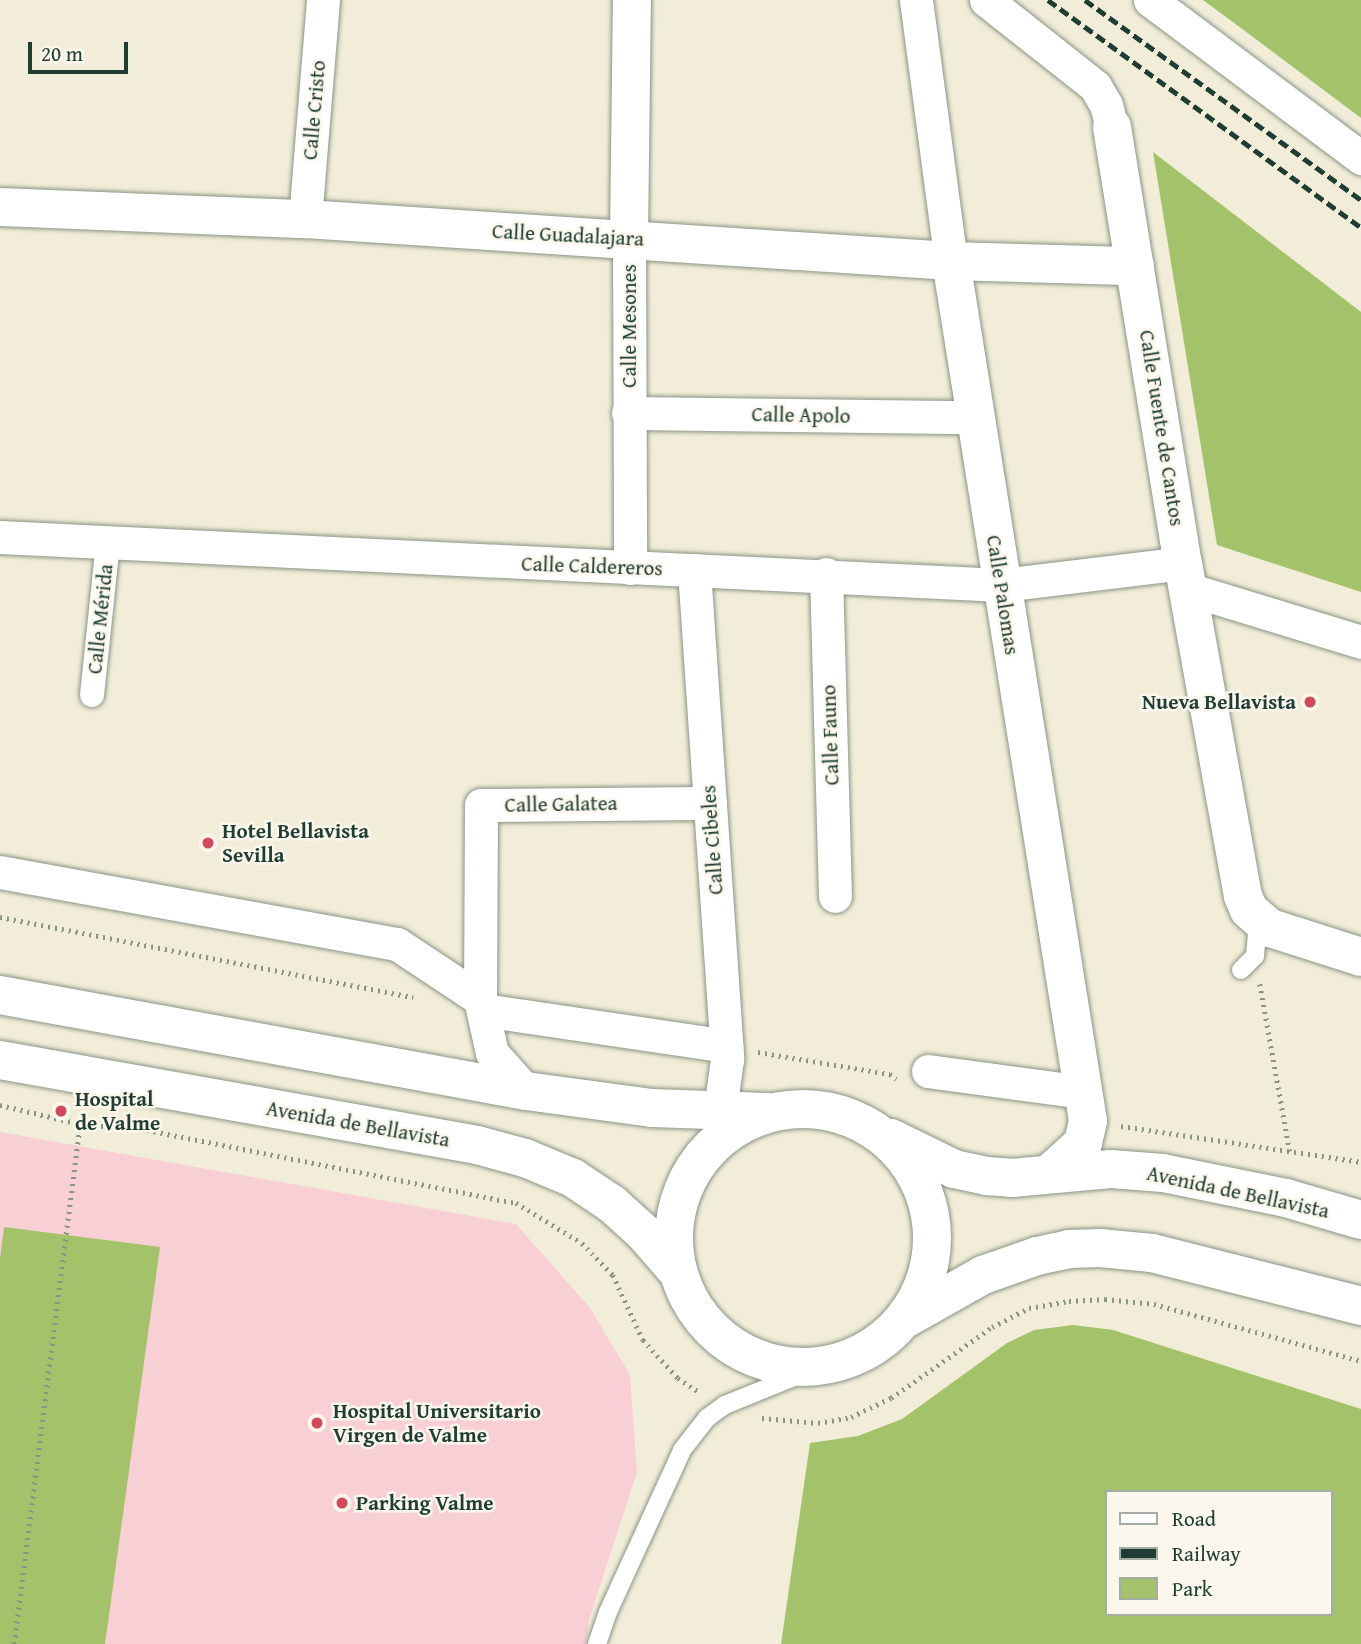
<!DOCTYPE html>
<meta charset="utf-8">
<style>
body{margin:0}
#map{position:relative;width:1361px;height:1644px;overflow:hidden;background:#f2edd8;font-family:"Gentium Book Plus",serif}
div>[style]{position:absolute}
.built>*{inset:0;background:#f7cfd4}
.green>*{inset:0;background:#a3c26a}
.path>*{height:4.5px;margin-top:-2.25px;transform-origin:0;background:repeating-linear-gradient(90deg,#889586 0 2px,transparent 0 7px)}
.roads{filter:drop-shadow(0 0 2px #889586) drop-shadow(0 0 2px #889586)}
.service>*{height:18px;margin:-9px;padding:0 9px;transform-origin:9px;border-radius:9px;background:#fff}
.pedestrian>*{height:24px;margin:-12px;padding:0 12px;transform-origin:12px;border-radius:12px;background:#fff}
.minor>*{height:33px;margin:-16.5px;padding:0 16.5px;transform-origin:16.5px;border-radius:16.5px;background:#fff}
.tertiary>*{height:38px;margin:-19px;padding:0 19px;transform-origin:19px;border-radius:19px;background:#fff}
.primary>*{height:38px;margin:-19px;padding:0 19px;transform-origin:19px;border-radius:19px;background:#fff}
.primary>.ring{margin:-19px;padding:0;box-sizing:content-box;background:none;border:38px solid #fff;border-radius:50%}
.rail>*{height:5px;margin-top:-2.5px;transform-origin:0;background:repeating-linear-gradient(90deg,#1f3d34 0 10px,transparent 0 15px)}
.dots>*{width:19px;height:19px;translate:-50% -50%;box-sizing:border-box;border:4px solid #fbf7ec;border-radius:50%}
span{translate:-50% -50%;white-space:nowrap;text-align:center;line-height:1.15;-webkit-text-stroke:5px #fbf7ec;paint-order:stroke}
.street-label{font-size:21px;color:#1f3d34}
.poi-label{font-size:21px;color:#1f3d34;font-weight:700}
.right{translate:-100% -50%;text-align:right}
.left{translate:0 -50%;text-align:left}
.legend{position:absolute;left:1105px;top:1490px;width:228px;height:126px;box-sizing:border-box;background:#fbf7ec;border:2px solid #a3ada2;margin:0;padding:9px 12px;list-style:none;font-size:21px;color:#1f3d34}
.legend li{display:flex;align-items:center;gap:14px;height:35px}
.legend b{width:35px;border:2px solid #a3ada2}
.scale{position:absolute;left:28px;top:42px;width:100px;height:32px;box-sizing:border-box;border:4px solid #1f3d34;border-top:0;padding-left:9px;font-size:21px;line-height:24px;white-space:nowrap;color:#1f3d34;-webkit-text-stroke:5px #fbf7ec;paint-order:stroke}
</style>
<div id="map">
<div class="built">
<div style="clip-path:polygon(0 1132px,516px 1224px,590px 1308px,630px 1375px,637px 1472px,589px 1620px,586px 1644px,0 1644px)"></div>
</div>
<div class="green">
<div style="clip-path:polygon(1203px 0,1361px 0,1361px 118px,1245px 31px)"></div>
<div style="clip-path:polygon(1153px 152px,1361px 312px,1361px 592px,1217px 545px)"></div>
<div style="clip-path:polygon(4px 1227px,160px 1247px,105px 1644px,0 1644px,0 1259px)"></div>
<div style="clip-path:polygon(evenodd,1073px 1325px,1113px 1330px,1361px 1409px,1361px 1644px,781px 1644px,810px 1443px,858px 1436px,902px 1419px,1007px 1343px,1034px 1330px,1073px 1325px,1107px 1492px,1331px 1492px,1331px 1614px,1107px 1614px,1107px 1492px)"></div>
</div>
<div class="path">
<div style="left:0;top:917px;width:421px;rotate:11deg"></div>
<div style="left:1260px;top:984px;width:171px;rotate:79.9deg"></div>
<div style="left:758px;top:1052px;width:134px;rotate:9.5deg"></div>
<div style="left:890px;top:1074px;width:8px;rotate:40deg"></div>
<div style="left:0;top:1105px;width:82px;rotate:13.4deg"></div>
<div style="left:80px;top:1124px;width:67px;rotate:5.1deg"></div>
<div style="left:147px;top:1130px;width:376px;rotate:11.2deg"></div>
<div style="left:516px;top:1203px;width:77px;rotate:31.2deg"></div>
<div style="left:582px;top:1243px;width:45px;rotate:45.9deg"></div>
<div style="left:613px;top:1275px;width:72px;rotate:65.2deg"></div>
<div style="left:643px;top:1340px;width:52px;rotate:47.4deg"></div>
<div style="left:678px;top:1378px;width:25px;rotate:34deg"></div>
<div style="left:1121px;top:1126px;width:243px;rotate:8.5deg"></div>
<div style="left:762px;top:1418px;width:56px;rotate:5.1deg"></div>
<div style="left:818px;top:1423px;width:34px;rotate:-10deg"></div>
<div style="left:851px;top:1417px;width:44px;rotate:-25.4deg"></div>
<div style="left:891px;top:1398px;width:123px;rotate:-35.1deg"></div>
<div style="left:992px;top:1327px;width:42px;rotate:-27.2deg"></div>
<div style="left:1029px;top:1308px;width:41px;rotate:-9.9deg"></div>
<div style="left:1069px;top:1301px;width:36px;rotate:-3deg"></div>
<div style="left:1105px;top:1299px;width:49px;rotate:5.8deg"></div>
<div style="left:1154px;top:1304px;width:215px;rotate:15.4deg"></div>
<div style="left:14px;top:1644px;width:524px;rotate:-82.77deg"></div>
</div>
<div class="roads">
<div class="service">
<div style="left:1241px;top:970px;width:20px;rotate:-45deg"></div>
<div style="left:1255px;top:956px;width:36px;rotate:-85deg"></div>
<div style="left:597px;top:1644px;width:34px;rotate:-71deg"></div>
<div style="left:608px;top:1612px;width:178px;rotate:-65.4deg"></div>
<div style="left:682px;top:1450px;width:41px;rotate:-52deg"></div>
<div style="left:707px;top:1418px;width:22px;rotate:-36deg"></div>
<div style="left:725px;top:1405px;width:98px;rotate:-22.1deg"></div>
</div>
<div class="pedestrian">
<div style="left:92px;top:695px;width:154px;rotate:-84deg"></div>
</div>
<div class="minor">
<div style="left:916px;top:0;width:263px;rotate:82.4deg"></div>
<div style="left:986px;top:0;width:139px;rotate:38.3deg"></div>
<div style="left:1095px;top:86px;width:22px;rotate:60deg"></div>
<div style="left:1106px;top:105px;width:23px;rotate:75deg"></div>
<div style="left:1150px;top:0;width:264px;rotate:36.8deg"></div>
<div style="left:305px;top:219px;width:220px;rotate:-85.3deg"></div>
<div style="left:629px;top:238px;width:330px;rotate:89.8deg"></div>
<div style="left:628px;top:413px;width:345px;rotate:0.7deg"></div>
<div style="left:0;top:537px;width:1003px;rotate:2.74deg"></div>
<div style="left:1002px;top:585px;width:182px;rotate:-6.9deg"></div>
<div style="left:694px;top:570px;width:490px;rotate:86.1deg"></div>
<div style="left:727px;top:1059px;width:51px;rotate:97.8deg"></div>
<div style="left:826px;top:574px;width:322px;rotate:88.4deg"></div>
<div style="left:1188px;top:589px;width:181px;rotate:17deg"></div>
<div style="left:0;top:872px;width:403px;rotate:10.3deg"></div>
<div style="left:397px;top:944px;width:100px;rotate:33.5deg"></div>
<div style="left:480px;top:999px;width:55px;rotate:77.5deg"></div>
<div style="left:492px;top:1053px;width:51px;rotate:48.2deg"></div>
<div style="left:480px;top:999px;width:194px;rotate:-89.7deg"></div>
<div style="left:481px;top:805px;width:229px;rotate:-0.5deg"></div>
<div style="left:483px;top:1010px;width:246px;rotate:8.4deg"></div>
<div style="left:928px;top:1071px;width:156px;rotate:7.7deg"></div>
</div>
<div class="tertiary">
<div style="left:1112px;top:127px;width:442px;rotate:80.8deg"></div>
<div style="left:1183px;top:563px;width:338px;rotate:79.8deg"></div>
<div style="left:1243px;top:896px;width:15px;rotate:67deg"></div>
<div style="left:1249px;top:910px;width:28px;rotate:41deg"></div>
<div style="left:1270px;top:928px;width:96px;rotate:17.7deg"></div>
<div style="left:0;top:207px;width:305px;rotate:2.3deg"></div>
<div style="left:305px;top:219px;width:647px;rotate:3.72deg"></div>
<div style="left:951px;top:261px;width:184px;rotate:1.6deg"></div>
<div style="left:629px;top:238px;width:238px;rotate:-89.3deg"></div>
<div style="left:951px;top:261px;width:871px;rotate:80.95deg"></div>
<div style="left:1088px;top:1121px;width:23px;rotate:103deg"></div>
<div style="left:1083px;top:1143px;width:46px;rotate:137.6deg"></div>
</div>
<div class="primary">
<div style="left:0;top:995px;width:535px;rotate:10.34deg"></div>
<div style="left:526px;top:1091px;width:127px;rotate:7.7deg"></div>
<div style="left:652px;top:1108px;width:115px;rotate:2deg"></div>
<div style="left:0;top:1060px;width:485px;rotate:10.1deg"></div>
<div style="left:477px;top:1145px;width:50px;rotate:15.2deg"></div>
<div style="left:525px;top:1158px;width:52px;rotate:22.6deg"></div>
<div style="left:573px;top:1178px;width:47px;rotate:33.7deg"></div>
<div style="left:612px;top:1204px;width:43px;rotate:42.2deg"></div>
<div style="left:644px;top:1233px;width:50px;rotate:49deg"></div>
<div class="ring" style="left:674px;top:1109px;width:220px;height:220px"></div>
<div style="left:891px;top:1138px;width:70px;rotate:26.2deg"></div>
<div style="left:954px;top:1169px;width:33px;rotate:12deg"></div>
<div style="left:986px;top:1176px;width:26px;rotate:4deg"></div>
<div style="left:1012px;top:1178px;width:99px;rotate:-5.2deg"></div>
<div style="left:1111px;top:1169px;width:52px;rotate:4.4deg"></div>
<div style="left:1163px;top:1173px;width:126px;rotate:11.5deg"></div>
<div style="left:1286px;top:1198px;width:78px;rotate:16.3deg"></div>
<div style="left:905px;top:1319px;width:90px;rotate:-29.4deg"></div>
<div style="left:983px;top:1275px;width:57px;rotate:-19.4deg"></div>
<div style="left:1037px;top:1256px;width:33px;rotate:-12deg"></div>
<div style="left:1069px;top:1249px;width:31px;rotate:-2deg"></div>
<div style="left:1100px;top:1248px;width:52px;rotate:5.5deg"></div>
<div style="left:1152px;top:1253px;width:216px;rotate:14.2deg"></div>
</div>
</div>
<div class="rail">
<div style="left:1048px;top:0;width:387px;rotate:36deg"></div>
<div style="left:1085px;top:0;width:341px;rotate:35.9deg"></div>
</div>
<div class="dots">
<div style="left:1310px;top:702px;background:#d1495b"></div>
<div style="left:208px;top:843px;background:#d1495b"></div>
<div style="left:61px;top:1111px;background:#d1495b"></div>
<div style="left:317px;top:1423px;background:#d1495b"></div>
<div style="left:342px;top:1503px;background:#d1495b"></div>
</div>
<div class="street-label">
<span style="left:314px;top:110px;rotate:-85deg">Calle Cristo</span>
<span style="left:568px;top:235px;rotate:3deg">Calle Guadalajara</span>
<span style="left:629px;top:326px;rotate:-90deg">Calle Mesones</span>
<span style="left:801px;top:415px;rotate:1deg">Calle Apolo</span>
<span style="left:1162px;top:428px;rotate:81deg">Calle Fuente de Cantos</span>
<span style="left:592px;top:566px;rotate:2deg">Calle Caldereros</span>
<span style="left:1003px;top:595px;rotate:81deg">Calle Palomas</span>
<span style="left:100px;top:619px;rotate:-84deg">Calle Mérida</span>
<span style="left:830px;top:735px;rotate:-92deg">Calle Fauno</span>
<span style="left:561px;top:804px;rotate:-1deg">Calle Galatea</span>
<span style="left:712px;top:840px;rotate:-94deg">Calle Cibeles</span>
<span style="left:358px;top:1124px;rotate:10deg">Avenida de Bellavista</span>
<span style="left:1238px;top:1192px;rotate:12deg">Avenida de Bellavista</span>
</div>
<div class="poi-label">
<span class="right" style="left:1296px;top:702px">Nueva Bellavista</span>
<span class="left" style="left:222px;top:843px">Hotel Bellavista<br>Sevilla</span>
<span class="left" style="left:75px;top:1111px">Hospital<br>de Valme</span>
<span class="left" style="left:333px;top:1423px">Hospital Universitario<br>Virgen de Valme</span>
<span class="left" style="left:356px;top:1503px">Parking Valme</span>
</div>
<ul class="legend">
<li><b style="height:9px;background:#fff"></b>Road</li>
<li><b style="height:9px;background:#1f3d34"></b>Railway</li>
<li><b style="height:19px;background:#a3c26a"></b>Park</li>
</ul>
<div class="scale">20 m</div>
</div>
